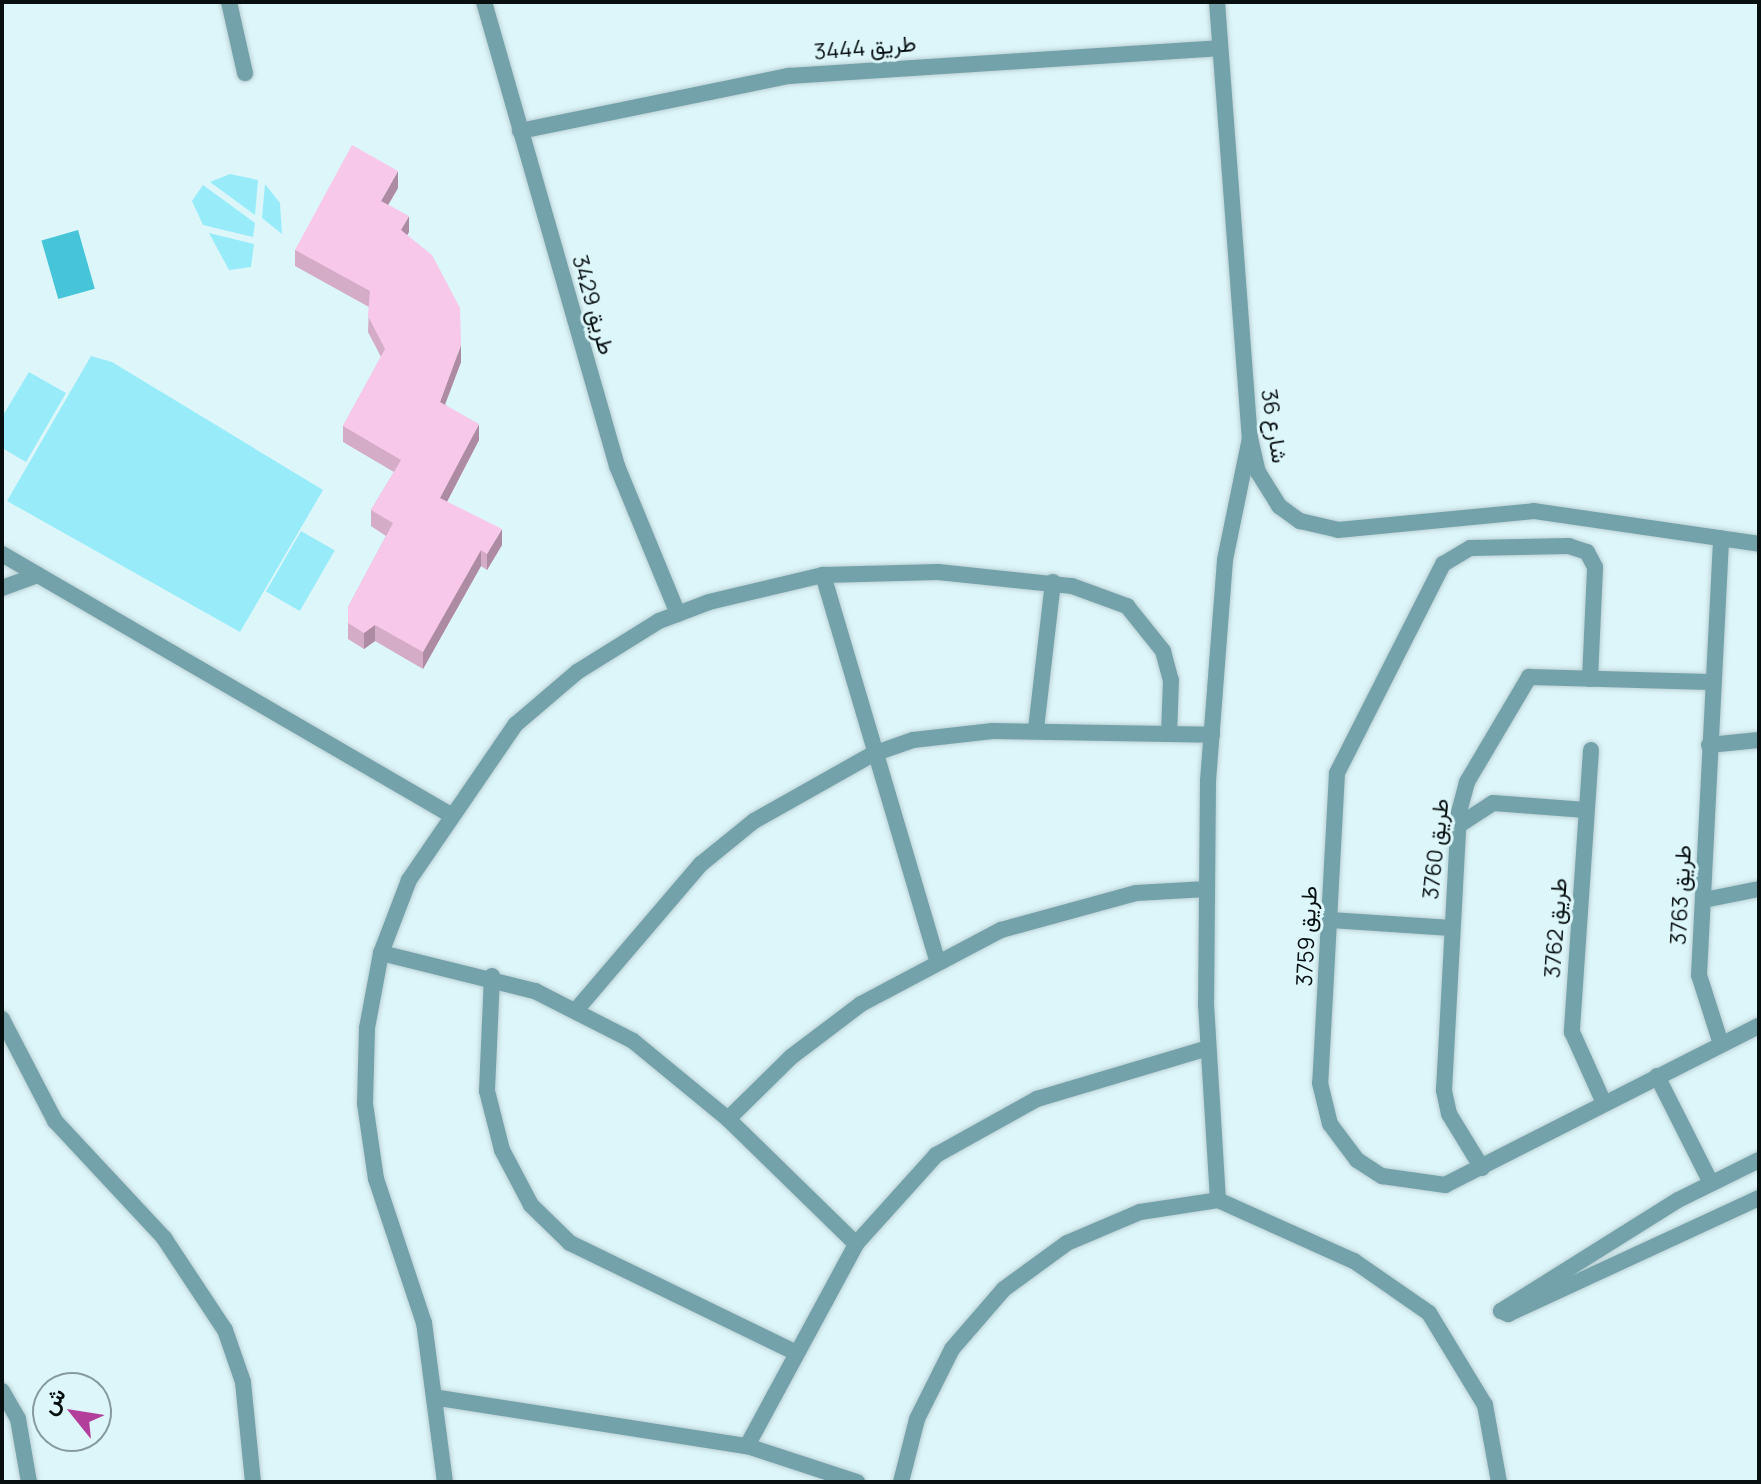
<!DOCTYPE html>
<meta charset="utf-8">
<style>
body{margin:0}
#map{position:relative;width:1761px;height:1484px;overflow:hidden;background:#ddf6fa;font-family:Manrope,Vazirmatn,sans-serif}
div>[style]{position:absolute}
.green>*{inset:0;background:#98ecfa;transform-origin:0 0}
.water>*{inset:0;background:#46c5d9;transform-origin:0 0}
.roads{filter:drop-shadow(0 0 2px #bbd1d5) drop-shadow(0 0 2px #bbd1d5)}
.minor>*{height:16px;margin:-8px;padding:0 8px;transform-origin:8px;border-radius:8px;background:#74a2aa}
.wall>*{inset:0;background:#d4acc8}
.shaded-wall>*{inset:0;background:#ad8ca3}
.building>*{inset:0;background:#f7c8e9}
span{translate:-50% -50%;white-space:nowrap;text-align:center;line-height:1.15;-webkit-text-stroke:6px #ddf6fa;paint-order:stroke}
.street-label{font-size:22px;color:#070f11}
.frame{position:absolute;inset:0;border:4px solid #070f11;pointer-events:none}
.north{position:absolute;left:32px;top:1372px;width:80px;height:80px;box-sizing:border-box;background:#ddf6fa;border:2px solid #879a9d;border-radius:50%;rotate:300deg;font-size:22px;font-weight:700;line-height:32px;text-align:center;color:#070f11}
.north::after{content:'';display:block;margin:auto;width:28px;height:36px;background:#b2409a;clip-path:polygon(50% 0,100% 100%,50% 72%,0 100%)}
</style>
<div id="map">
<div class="green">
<div style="clip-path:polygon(230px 174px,258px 180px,255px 215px,210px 182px)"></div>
<div style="clip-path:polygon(265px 184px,280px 203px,282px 234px,262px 218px)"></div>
<div style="clip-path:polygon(203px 185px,255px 223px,253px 237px,203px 225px,192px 201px)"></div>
<div style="clip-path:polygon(209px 233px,254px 244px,251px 267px,229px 270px)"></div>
<div style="clip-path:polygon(91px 356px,112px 362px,323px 490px,240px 632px,7px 501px)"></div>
<div style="clip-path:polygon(29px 372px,66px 393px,26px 462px,2px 448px,2px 417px)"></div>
<div style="left:301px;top:531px;width:39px;height:70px;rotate:30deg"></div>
</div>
<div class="water">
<div style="left:78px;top:230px;width:61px;height:38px;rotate:74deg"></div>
</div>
<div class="roads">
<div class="minor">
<div style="left:229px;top:2px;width:73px;rotate:77.3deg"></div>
<div style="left:484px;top:2px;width:483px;rotate:74deg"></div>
<div style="left:617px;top:466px;width:160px;rotate:67.6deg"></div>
<div style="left:1217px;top:2px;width:437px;rotate:85.7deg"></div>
<div style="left:1250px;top:438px;width:35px;rotate:77deg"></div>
<div style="left:1258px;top:472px;width:40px;rotate:58deg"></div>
<div style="left:1279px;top:506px;width:26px;rotate:36deg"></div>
<div style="left:1300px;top:521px;width:39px;rotate:13deg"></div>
<div style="left:1338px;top:530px;width:197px;rotate:-5.5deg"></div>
<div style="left:1534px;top:511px;width:227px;rotate:8.3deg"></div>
<div style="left:520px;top:131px;width:275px;rotate:-11.6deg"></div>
<div style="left:789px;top:76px;width:430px;rotate:-3.7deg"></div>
<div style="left:1250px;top:438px;width:125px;rotate:101.6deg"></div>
<div style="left:1225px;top:560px;width:222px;rotate:94.4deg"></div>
<div style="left:1208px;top:781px;width:223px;rotate:90.5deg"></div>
<div style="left:1206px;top:1004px;width:196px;rotate:86.5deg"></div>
<div style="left:1218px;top:1200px;width:149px;rotate:24.2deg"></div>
<div style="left:1354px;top:1261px;width:91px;rotate:34.7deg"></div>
<div style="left:1429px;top:1313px;width:108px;rotate:58.7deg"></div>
<div style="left:1485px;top:1405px;width:78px;rotate:79.7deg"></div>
<div style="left:2px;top:554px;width:517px;rotate:30.18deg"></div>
<div style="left:823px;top:575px;width:404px;rotate:73.5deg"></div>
<div style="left:2px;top:588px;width:38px;rotate:-20deg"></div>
<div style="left:1590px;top:679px;width:112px;rotate:-87.4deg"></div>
<div style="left:1595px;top:567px;width:17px;rotate:-118deg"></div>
<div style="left:1587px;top:552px;width:19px;rotate:-162deg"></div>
<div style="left:1569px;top:546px;width:99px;rotate:178.8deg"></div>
<div style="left:1470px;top:548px;width:31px;rotate:149deg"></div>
<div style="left:1443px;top:564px;width:234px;rotate:116.9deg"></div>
<div style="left:1337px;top:773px;width:310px;rotate:93.1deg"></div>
<div style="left:1320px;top:1083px;width:42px;rotate:76.3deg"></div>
<div style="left:1330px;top:1124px;width:45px;rotate:53.1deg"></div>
<div style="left:1357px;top:1160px;width:30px;rotate:33deg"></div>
<div style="left:1382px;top:1176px;width:64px;rotate:8.1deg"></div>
<div style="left:1445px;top:1185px;width:352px;rotate:-26.9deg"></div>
<div style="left:1036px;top:729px;width:148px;rotate:-83.4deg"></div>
<div style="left:1709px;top:745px;width:50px;rotate:-5.7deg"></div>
<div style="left:1591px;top:750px;width:283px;rotate:93.9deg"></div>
<div style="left:1572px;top:1032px;width:76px;rotate:65.8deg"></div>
<div style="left:1459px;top:825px;width:40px;rotate:-32.9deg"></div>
<div style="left:1493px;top:803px;width:93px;rotate:4.3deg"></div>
<div style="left:1704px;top:900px;width:56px;rotate:-11.3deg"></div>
<div style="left:1331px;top:920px;width:120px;rotate:3.8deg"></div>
<div style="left:381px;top:953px;width:159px;rotate:13.9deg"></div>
<div style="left:535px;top:991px;width:110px;rotate:27deg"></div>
<div style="left:633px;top:1041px;width:123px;rotate:39.4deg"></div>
<div style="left:728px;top:1119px;width:179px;rotate:44.3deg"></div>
<div style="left:492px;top:976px;width:115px;rotate:92.5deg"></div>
<div style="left:487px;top:1091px;width:61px;rotate:75.7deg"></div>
<div style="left:502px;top:1150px;width:62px;rotate:62.2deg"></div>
<div style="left:531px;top:1205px;width:54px;rotate:44.3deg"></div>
<div style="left:570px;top:1243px;width:249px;rotate:25.9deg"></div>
<div style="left:577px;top:1009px;width:191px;rotate:-49.5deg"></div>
<div style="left:701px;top:864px;width:68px;rotate:-39.1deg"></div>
<div style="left:754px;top:821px;width:137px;rotate:-29.4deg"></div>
<div style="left:873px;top:754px;width:42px;rotate:-19.3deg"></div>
<div style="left:913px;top:740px;width:80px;rotate:-6.5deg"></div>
<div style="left:992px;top:731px;width:220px;rotate:1deg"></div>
<div style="left:2px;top:1019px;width:115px;rotate:62.5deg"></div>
<div style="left:55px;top:1121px;width:160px;rotate:47deg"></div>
<div style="left:164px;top:1238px;width:110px;rotate:56.5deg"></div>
<div style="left:225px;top:1330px;width:55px;rotate:70.9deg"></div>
<div style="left:243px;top:1382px;width:100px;rotate:84.3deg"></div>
<div style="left:1721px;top:1044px;width:72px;rotate:-107.7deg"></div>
<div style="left:1699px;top:975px;width:437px;rotate:-87.1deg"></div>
<div style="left:1657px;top:1076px;width:120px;rotate:63.2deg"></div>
<div style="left:728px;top:1119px;width:88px;rotate:-44.5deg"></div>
<div style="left:791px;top:1057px;width:88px;rotate:-37.1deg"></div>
<div style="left:861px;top:1004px;width:158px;rotate:-27.9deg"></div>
<div style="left:1001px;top:930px;width:140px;rotate:-15.3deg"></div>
<div style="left:1136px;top:893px;width:71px;rotate:-3.2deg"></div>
<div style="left:1759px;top:1160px;width:90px;rotate:153.7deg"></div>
<div style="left:1678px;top:1200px;width:209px;rotate:147.9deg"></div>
<div style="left:1501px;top:1311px;width:8px;rotate:23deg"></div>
<div style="left:1508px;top:1314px;width:277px;rotate:-24.8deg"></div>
<div style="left:1482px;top:1168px;width:63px;rotate:-121.4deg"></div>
<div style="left:1449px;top:1114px;width:25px;rotate:-102deg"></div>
<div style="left:1444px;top:1090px;width:278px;rotate:-86.9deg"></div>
<div style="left:1459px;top:812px;width:31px;rotate:-75deg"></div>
<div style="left:1467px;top:782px;width:122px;rotate:-59.4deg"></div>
<div style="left:1529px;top:677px;width:181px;rotate:1.6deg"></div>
<div style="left:2px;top:1391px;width:32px;rotate:60deg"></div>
<div style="left:18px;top:1419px;width:64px;rotate:80.1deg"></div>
<div style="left:439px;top:1398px;width:312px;rotate:8.9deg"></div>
<div style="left:747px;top:1446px;width:116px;rotate:18.1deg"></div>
<div style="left:747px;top:1446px;width:230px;rotate:-61.6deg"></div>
<div style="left:856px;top:1244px;width:120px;rotate:-48deg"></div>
<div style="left:936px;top:1155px;width:115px;rotate:-29deg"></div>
<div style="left:1037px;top:1099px;width:178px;rotate:-16.6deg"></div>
<div style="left:445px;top:1482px;width:160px;rotate:-97.5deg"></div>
<div style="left:424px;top:1323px;width:152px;rotate:-108.4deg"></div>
<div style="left:376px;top:1179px;width:76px;rotate:-98.3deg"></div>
<div style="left:365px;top:1104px;width:76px;rotate:-88.5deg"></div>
<div style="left:367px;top:1028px;width:76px;rotate:-79.4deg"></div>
<div style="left:381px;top:953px;width:78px;rotate:-69deg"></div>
<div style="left:409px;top:880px;width:188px;rotate:-55.6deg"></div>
<div style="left:515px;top:725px;width:82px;rotate:-40.5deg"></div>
<div style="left:577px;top:672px;width:97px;rotate:-31.9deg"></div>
<div style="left:659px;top:621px;width:53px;rotate:-20.8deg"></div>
<div style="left:709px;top:602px;width:117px;rotate:-13.3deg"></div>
<div style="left:823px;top:575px;width:115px;rotate:-1.5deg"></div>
<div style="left:938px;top:572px;width:135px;rotate:6deg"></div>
<div style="left:1072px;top:586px;width:59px;rotate:20deg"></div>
<div style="left:1127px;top:606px;width:58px;rotate:51.3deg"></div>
<div style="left:1163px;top:651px;width:30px;rotate:75deg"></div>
<div style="left:1171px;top:680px;width:54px;rotate:92.1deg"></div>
<div style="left:901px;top:1482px;width:65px;rotate:-75.7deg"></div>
<div style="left:917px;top:1419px;width:78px;rotate:-63.4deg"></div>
<div style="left:952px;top:1349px;width:79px;rotate:-49.1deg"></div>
<div style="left:1004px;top:1289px;width:78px;rotate:-36.1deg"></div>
<div style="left:1067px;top:1243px;width:79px;rotate:-23deg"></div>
<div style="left:1140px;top:1212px;width:79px;rotate:-8.7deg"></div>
</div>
</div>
<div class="wall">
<div style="clip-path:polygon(398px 188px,388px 205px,409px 232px,407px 235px,461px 362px,445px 404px,479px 440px,447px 502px,502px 545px,487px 570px,481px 566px,423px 669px,375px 641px,364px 649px,348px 639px,348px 607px,386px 536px,371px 526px,371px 510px,394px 472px,343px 442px,343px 426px,381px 357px,368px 332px,369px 307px,295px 266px,295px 250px)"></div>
</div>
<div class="shaded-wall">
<div style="clip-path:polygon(398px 171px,398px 188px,381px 217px,381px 201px)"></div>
<div style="clip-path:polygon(409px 216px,409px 232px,401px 246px,401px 230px)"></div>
<div style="clip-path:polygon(461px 345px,461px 362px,440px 418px,440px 402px)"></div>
<div style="clip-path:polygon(479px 424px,479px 440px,440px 515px,440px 498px)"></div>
<div style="clip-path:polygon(502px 529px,502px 545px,487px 570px,487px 554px)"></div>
<div style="clip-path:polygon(481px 550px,481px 566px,423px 669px,423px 652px)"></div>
<div style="clip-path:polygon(375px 625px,375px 641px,364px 649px,364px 633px)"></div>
</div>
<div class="building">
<div style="clip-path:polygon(352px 145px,398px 171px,381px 201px,409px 216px,401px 230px,432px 255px,460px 308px,461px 345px,440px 402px,479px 424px,440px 498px,502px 529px,487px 554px,481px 550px,423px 652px,375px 625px,364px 633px,348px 623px,348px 607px,393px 523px,371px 510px,401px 460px,343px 426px,385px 349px,368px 316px,370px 291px,295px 250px)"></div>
</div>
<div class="street-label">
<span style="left:865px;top:48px;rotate:-5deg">طريق 3444</span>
<span style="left:593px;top:305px;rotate:74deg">طريق 3429</span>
<span style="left:1274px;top:426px;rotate:81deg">شارع 36</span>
<span style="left:1436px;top:849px;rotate:-84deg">طريق 3760</span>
<span style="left:1681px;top:895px;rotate:-87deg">طريق 3763</span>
<span style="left:1556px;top:928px;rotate:-86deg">طريق 3762</span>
<span style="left:1307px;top:936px;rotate:-87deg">طريق 3759</span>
</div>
<div class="frame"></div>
<div class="north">ش</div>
</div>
